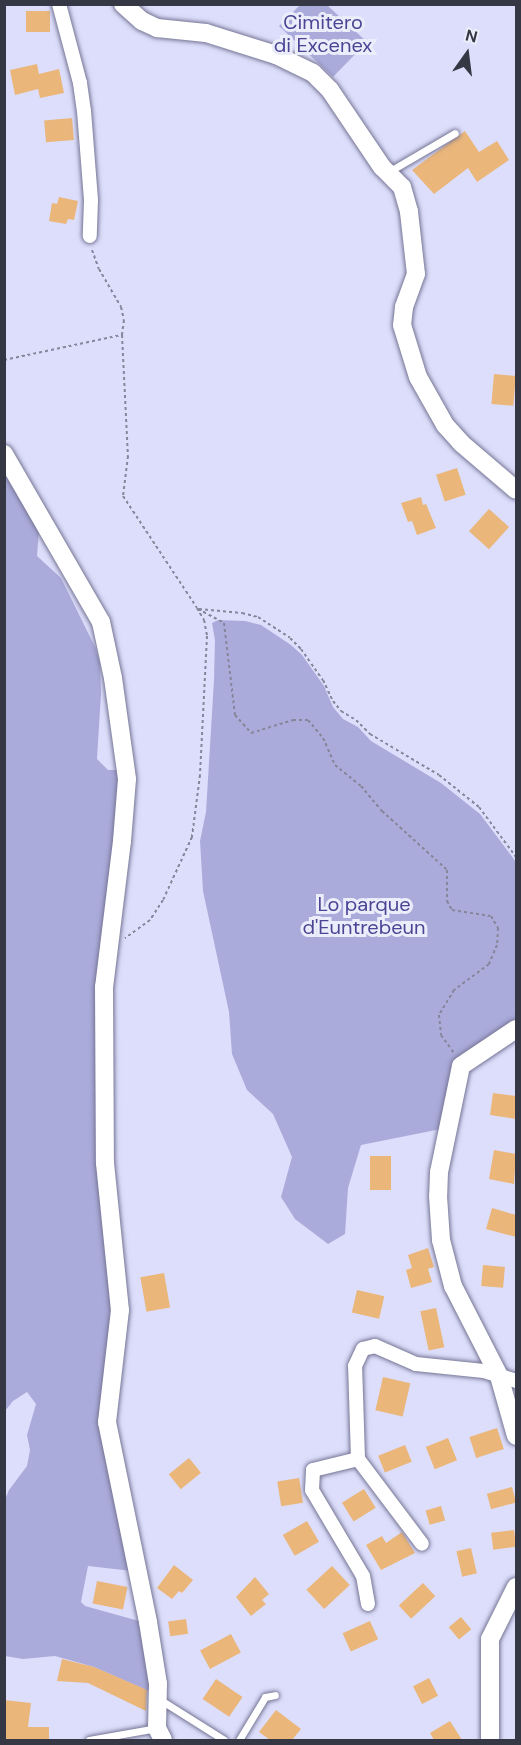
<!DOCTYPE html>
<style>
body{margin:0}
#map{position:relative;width:521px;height:1745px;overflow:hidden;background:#dddefb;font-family:"DM Sans",sans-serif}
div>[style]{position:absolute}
.green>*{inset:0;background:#ababdb}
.building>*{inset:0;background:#eab67a;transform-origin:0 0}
.path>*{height:2px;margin-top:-1px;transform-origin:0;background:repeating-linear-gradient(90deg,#85869a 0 3px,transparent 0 6px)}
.roads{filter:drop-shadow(0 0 2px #757595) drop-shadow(0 0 2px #757595)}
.lane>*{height:7px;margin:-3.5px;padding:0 3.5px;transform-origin:3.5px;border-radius:3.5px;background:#fff}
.street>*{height:14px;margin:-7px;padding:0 7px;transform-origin:7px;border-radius:7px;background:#fff}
.secondary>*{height:18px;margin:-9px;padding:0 9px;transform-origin:9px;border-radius:9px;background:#fff}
span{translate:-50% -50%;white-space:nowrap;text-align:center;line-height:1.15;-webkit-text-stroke:6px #ecedfb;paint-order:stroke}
.park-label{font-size:20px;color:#4c4595}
.frame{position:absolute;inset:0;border:6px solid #363744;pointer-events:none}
.north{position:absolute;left:437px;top:24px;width:60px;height:60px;-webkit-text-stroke:4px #ecedfb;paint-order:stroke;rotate:14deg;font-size:16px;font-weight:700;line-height:24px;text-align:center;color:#363744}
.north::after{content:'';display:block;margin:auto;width:21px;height:27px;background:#363744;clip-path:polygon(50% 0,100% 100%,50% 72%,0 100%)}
</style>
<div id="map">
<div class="green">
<div style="clip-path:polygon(300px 5px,327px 5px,367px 42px,333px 77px,279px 26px)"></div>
<div style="clip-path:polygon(5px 468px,39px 530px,37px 556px,61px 578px,95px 647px,100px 662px,101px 694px,97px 759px,108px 770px,119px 770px,118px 819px,106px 902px,115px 1320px,105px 1369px,132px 1571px,88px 1566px,81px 1602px,85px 1606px,139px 1621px,153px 1693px,94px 1667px,55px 1656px,23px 1659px,5px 1656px,4px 1502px,9px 1490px,27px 1466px,30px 1450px,27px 1435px,36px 1404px,27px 1392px,13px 1401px,5px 1411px)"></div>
<div style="clip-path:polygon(218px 620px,245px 621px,261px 625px,291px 645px,302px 655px,324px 686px,333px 707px,343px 719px,358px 727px,371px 741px,441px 783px,480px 814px,516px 862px,516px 1023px,452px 1062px,441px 1129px,361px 1145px,348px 1188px,345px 1234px,328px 1244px,295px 1219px,281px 1197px,292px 1157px,273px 1114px,247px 1090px,232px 1054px,229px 1012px,203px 891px,200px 841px,206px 812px,214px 680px,215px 640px,212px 623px)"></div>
</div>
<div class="building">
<div style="left:26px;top:11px;width:24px;height:21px"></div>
<div style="clip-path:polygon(37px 64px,39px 74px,59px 69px,64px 93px,40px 98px,38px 89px,15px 95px,10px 70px)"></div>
<div style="left:72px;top:118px;width:22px;height:28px;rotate:85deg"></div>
<div style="clip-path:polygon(465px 131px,479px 152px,497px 141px,509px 160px,477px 182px,468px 168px,434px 194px,412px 170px)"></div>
<div style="clip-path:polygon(59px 197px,78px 201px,74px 220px,68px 219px,66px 224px,49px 221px,52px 203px,57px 204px)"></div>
<div style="left:494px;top:374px;width:22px;height:30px;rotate:5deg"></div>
<div style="left:457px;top:468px;width:28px;height:22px;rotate:72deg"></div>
<div style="clip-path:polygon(421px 497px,423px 505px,426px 504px,436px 528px,417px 535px,412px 521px,408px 522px,401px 503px)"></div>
<div style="left:489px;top:509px;width:27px;height:30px;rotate:42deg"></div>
<div style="clip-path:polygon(493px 1093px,516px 1096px,516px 1119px,490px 1115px)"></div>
<div style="clip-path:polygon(494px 1150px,516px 1154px,514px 1184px,489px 1179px)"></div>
<div style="left:370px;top:1156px;width:21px;height:34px"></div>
<div style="clip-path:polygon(492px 1208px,516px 1215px,516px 1237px,486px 1229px)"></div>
<div style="clip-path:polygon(428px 1248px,434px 1267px,428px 1269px,432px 1282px,411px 1288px,406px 1270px,412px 1268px,408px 1255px)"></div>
<div style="left:483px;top:1265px;width:22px;height:21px;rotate:5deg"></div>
<div style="left:164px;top:1273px;width:35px;height:24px;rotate:80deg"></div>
<div style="left:357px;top:1290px;width:28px;height:23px;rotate:13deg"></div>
<div style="left:436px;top:1308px;width:40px;height:16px;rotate:78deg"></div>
<div style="left:383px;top:1377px;width:28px;height:34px;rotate:13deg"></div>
<div style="left:497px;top:1428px;width:22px;height:29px;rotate:72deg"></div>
<div style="left:448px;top:1438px;width:24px;height:24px;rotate:68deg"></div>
<div style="left:405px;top:1445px;width:18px;height:29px;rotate:68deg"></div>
<div style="left:189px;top:1458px;width:19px;height:26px;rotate:51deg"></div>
<div style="left:299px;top:1478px;width:25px;height:22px;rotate:81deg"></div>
<div style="left:512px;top:1487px;width:16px;height:26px;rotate:75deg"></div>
<div style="left:364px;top:1489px;width:22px;height:26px;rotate:58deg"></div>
<div style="left:441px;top:1506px;width:15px;height:16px;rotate:74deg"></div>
<div style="left:307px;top:1521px;width:24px;height:28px;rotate:60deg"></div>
<div style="left:514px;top:1530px;width:17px;height:23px;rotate:83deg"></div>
<div style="clip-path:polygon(402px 1532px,415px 1553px,381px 1570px,366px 1545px,382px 1536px,386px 1543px)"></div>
<div style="left:471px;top:1548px;width:26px;height:15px;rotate:77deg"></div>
<div style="clip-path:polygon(174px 1565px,193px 1580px,182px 1593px,179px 1591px,172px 1599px,157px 1588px)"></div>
<div style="left:332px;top:1566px;width:26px;height:35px;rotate:47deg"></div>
<div style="clip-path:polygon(255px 1577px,269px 1594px,262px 1600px,266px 1604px,251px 1616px,236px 1597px)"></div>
<div style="left:97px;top:1581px;width:31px;height:23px;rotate:11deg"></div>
<div style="left:423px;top:1583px;width:18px;height:33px;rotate:47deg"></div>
<div style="left:461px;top:1617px;width:16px;height:16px;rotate:50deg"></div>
<div style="left:186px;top:1619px;width:15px;height:18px;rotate:82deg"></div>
<div style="left:370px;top:1621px;width:20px;height:30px;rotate:66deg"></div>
<div style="left:231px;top:1634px;width:21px;height:35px;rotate:62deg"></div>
<div style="clip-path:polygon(62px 1659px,94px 1667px,147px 1690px,146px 1711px,88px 1683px,57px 1681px)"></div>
<div style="left:429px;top:1678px;width:20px;height:18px;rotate:63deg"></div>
<div style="left:216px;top:1679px;width:32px;height:24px;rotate:34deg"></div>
<div style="clip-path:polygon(4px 1700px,31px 1703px,28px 1727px,49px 1727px,49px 1740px,4px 1740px)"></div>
<div style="clip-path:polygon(276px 1710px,301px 1729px,292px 1740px,270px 1740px,259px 1732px)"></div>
<div style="clip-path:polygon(450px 1721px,462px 1740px,434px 1740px,430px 1733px)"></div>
</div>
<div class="path">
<div style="left:92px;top:250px;width:20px;rotate:70deg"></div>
<div style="left:99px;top:269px;width:44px;rotate:59.9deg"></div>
<div style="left:121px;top:307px;width:13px;rotate:77deg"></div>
<div style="left:124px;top:320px;width:15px;rotate:98deg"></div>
<div style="left:122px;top:335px;width:121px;rotate:87.2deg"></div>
<div style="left:128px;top:456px;width:40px;rotate:97.1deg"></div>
<div style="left:123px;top:496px;width:134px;rotate:56.5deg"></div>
<div style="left:197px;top:608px;width:14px;rotate:60deg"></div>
<div style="left:204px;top:620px;width:16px;rotate:79deg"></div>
<div style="left:207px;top:636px;width:139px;rotate:92.9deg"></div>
<div style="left:200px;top:775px;width:63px;rotate:97.4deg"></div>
<div style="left:192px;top:837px;width:69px;rotate:114.7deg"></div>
<div style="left:163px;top:900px;width:24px;rotate:123deg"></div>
<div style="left:150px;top:920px;width:31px;rotate:144deg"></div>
<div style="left:4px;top:360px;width:121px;rotate:-12deg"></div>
<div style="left:198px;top:609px;width:30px;rotate:28deg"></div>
<div style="left:224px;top:623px;width:93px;rotate:83.2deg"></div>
<div style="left:235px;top:715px;width:24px;rotate:48deg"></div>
<div style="left:251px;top:733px;width:44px;rotate:-17.2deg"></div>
<div style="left:293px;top:720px;width:15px"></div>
<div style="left:308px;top:720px;width:23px;rotate:50deg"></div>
<div style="left:323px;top:738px;width:30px;rotate:66deg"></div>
<div style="left:335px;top:765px;width:33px;rotate:39deg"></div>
<div style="left:361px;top:786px;width:33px;rotate:50deg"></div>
<div style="left:382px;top:811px;width:88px;rotate:42.2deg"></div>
<div style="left:447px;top:870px;width:31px;rotate:90deg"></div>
<div style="left:447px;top:901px;width:10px;rotate:61deg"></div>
<div style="left:452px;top:910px;width:39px;rotate:9deg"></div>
<div style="left:491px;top:916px;width:14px;rotate:60deg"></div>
<div style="left:498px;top:928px;width:17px;rotate:93deg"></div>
<div style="left:497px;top:945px;width:21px;rotate:113deg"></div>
<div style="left:489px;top:964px;width:44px;rotate:143.4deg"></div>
<div style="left:454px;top:990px;width:29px;rotate:121deg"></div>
<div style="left:439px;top:1015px;width:20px;rotate:84deg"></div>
<div style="left:441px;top:1035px;width:22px;rotate:54deg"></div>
<div style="left:199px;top:609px;width:43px;rotate:5.3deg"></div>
<div style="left:242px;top:613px;width:16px;rotate:14deg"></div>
<div style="left:258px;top:617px;width:38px;rotate:33deg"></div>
<div style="left:290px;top:638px;width:16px;rotate:45deg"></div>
<div style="left:301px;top:649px;width:38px;rotate:55deg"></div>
<div style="left:323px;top:680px;width:23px;rotate:65deg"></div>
<div style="left:333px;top:701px;width:13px;rotate:51deg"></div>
<div style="left:341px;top:711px;width:17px;rotate:31deg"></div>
<div style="left:356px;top:720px;width:20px;rotate:45deg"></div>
<div style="left:370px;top:734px;width:80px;rotate:30.7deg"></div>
<div style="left:439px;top:775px;width:51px;rotate:38.7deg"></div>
<div style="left:479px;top:807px;width:62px;rotate:53.5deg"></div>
</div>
<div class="roads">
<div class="lane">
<div style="left:390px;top:171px;width:75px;rotate:-30.3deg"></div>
<div style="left:159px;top:1699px;width:77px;rotate:32.2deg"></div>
<div style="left:89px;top:1740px;width:69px;rotate:-10deg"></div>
<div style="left:239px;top:1740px;width:50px;rotate:-58.8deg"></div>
<div style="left:265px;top:1697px;width:10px;rotate:-11deg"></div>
</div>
<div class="street">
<div style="left:59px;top:4px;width:82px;rotate:75.1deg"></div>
<div style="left:80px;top:83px;width:28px;rotate:82deg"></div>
<div style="left:84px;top:111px;width:89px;rotate:85.5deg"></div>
<div style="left:91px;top:200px;width:36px;rotate:92deg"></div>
<div style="left:358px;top:1459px;width:106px;rotate:53deg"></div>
<div style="left:368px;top:1604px;width:28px;rotate:-100deg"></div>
<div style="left:363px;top:1576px;width:100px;rotate:-120.7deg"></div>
<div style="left:312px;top:1490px;width:20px;rotate:-87deg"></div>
<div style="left:313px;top:1470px;width:46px;rotate:-13.7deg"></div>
<div style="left:358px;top:1459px;width:93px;rotate:-91.8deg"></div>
<div style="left:355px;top:1366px;width:19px;rotate:-65deg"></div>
<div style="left:363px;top:1349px;width:12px;rotate:-14deg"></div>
<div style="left:375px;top:1346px;width:45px;rotate:23.7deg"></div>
<div style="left:416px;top:1364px;width:68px;rotate:5.9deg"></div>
<div style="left:484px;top:1371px;width:34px;rotate:17deg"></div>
</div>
<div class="secondary">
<div style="left:123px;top:4px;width:25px;rotate:42deg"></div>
<div style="left:142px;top:21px;width:17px;rotate:25deg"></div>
<div style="left:157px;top:28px;width:49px;rotate:5.8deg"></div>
<div style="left:206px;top:33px;width:73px;rotate:17.4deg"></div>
<div style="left:276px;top:55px;width:41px;rotate:25.9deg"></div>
<div style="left:313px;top:73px;width:24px;rotate:45deg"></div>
<div style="left:330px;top:90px;width:93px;rotate:56deg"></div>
<div style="left:382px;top:167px;width:28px;rotate:45deg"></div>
<div style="left:402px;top:187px;width:26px;rotate:74deg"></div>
<div style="left:409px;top:212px;width:62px;rotate:83.6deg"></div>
<div style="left:416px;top:274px;width:35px;rotate:110deg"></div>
<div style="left:404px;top:307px;width:18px;rotate:96deg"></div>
<div style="left:402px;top:325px;width:54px;rotate:72.9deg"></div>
<div style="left:418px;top:377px;width:55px;rotate:60.6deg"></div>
<div style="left:445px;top:425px;width:24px;rotate:48deg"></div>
<div style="left:461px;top:443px;width:72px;rotate:40.5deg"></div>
<div style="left:4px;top:454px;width:194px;rotate:60deg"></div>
<div style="left:101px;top:622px;width:57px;rotate:77.9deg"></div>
<div style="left:113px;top:678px;width:102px;rotate:82.1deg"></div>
<div style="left:127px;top:779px;width:62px;rotate:94.6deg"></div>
<div style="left:122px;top:841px;width:147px;rotate:97deg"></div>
<div style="left:104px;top:987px;width:176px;rotate:89.7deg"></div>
<div style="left:105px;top:1163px;width:148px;rotate:84.2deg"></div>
<div style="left:120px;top:1310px;width:113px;rotate:96.6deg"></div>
<div style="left:107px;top:1422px;width:204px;rotate:78.4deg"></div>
<div style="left:148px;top:1622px;width:63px;rotate:80.8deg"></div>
<div style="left:158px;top:1684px;width:44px;rotate:91.3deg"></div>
<div style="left:157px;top:1728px;width:13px;rotate:63deg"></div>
<div style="left:516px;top:1029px;width:66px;rotate:146.1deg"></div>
<div style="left:461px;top:1066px;width:108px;rotate:101.7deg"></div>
<div style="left:439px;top:1172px;width:24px;rotate:92deg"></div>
<div style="left:438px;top:1196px;width:44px;rotate:86.1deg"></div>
<div style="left:441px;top:1240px;width:48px;rotate:75.4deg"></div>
<div style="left:453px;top:1286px;width:101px;rotate:62.9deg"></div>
<div style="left:499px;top:1376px;width:62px;rotate:74.2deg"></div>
<div style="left:490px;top:1740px;width:101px;rotate:-90deg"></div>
<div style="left:490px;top:1639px;width:58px;rotate:-63.4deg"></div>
</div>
</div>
<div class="park-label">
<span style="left:323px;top:34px">Cimitero<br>di Excenex</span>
<span style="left:364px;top:916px">Lo parque<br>d'Euntrebeun</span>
</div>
<div class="frame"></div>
<div class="north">N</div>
</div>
